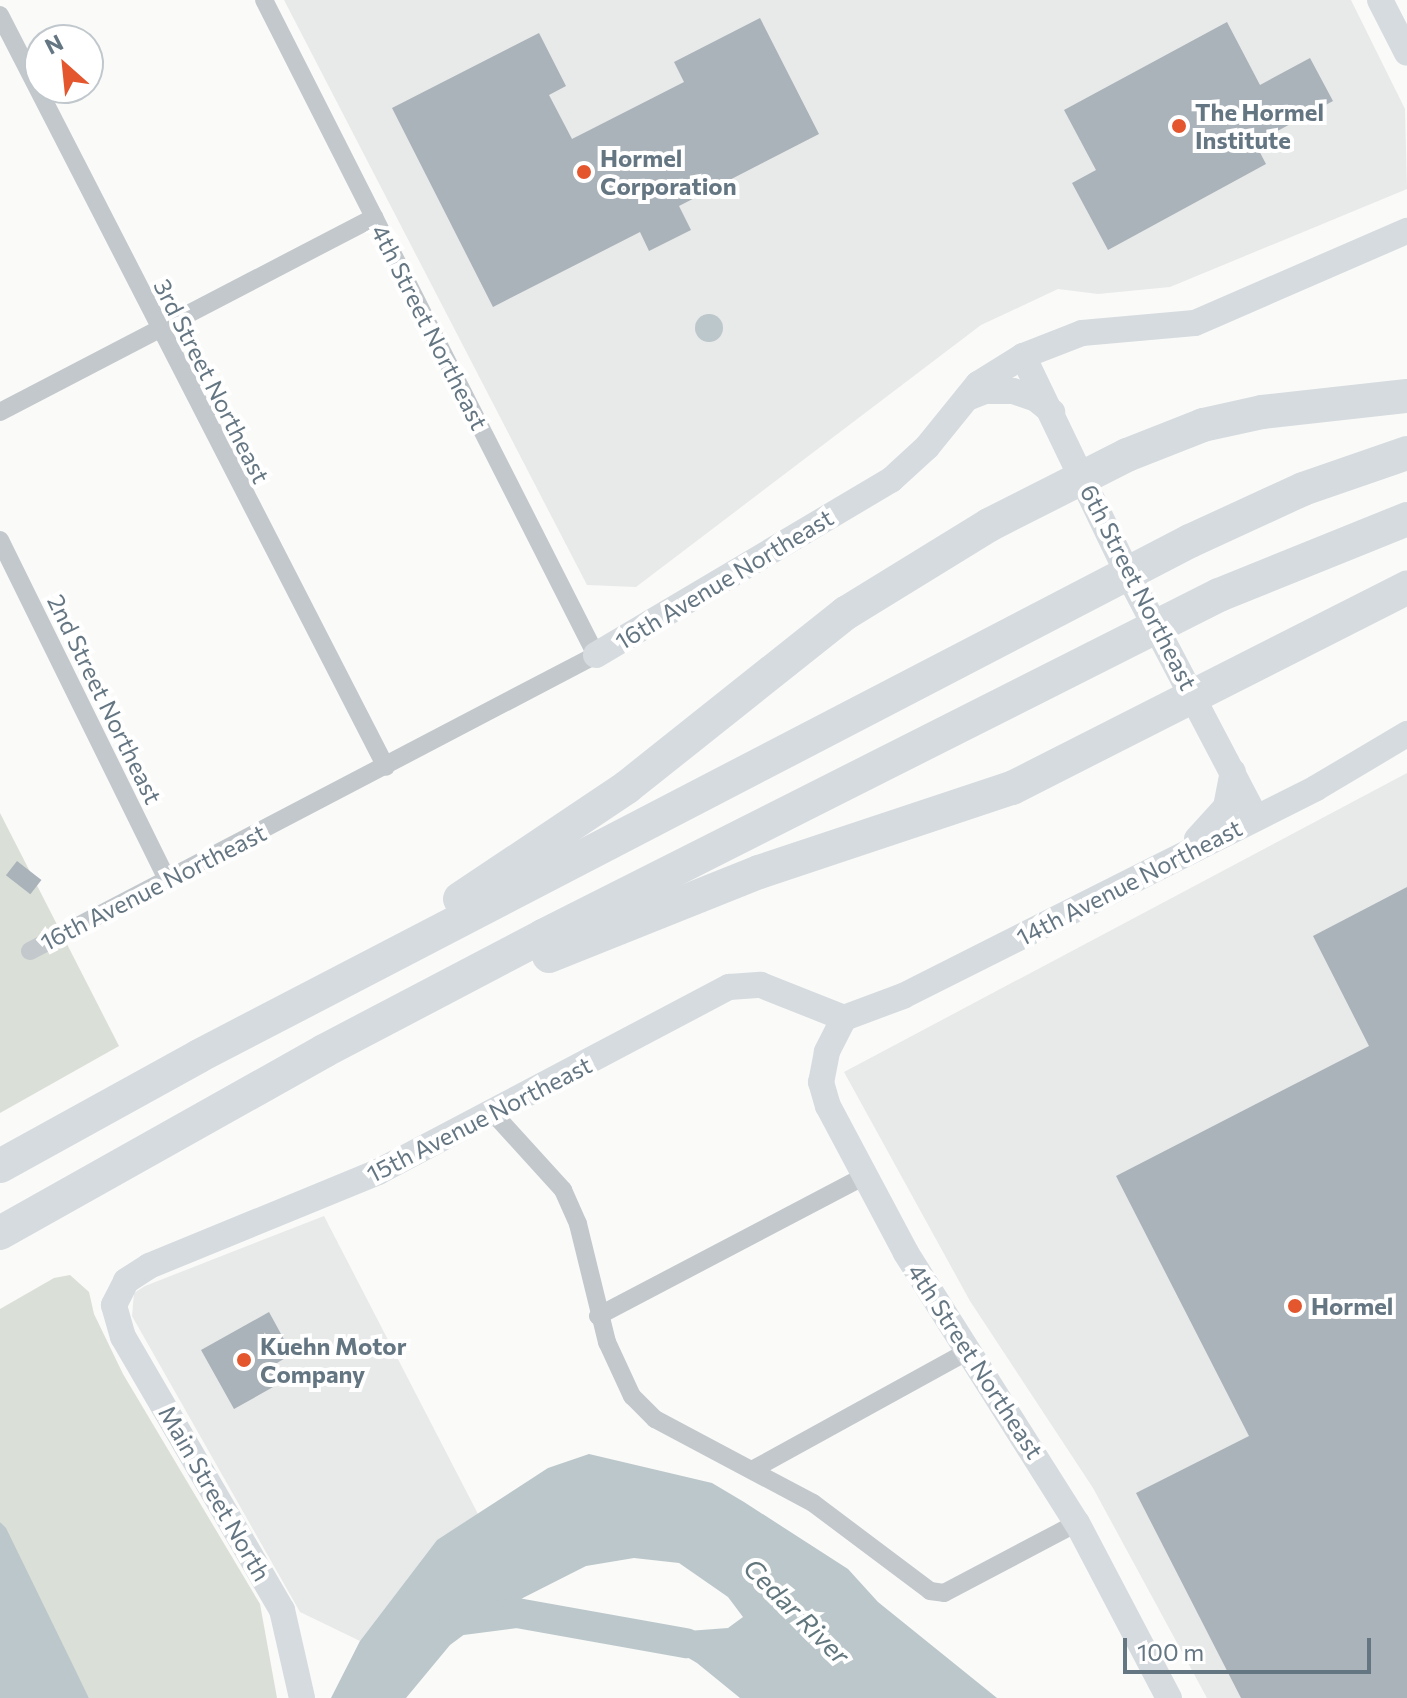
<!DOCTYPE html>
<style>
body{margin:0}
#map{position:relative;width:1407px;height:1698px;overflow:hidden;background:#fafaf8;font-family:Commissioner,sans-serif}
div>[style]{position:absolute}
.built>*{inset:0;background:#e8e9e9}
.green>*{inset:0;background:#dadfd7}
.water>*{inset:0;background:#bbc7cb}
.round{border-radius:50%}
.river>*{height:30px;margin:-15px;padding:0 15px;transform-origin:15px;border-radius:15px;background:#bbc7cb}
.building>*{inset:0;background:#aab3b9;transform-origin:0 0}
.street>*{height:18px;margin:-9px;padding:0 9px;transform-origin:9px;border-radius:9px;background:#c3c8cc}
.secondary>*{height:26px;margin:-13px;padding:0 13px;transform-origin:13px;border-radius:13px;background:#d6dbdf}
.highway>*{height:34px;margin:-17px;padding:0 17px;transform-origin:17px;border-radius:17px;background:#d6dbdf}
.dots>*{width:22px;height:22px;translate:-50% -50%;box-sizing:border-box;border:4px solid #fff;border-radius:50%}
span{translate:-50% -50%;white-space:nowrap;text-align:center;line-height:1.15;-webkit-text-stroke:8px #fff;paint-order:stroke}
.poi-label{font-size:24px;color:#657683;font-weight:700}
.left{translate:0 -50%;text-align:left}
.street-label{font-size:24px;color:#657683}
.water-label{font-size:26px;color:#60757c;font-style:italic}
.north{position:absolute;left:24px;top:24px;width:80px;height:80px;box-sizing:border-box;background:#fff;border:2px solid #c1c8cd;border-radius:50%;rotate:333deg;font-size:22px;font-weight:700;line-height:32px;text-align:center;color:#657683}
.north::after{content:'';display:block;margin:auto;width:28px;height:36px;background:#e4572e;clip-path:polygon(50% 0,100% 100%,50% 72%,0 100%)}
.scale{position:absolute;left:1123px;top:1638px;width:248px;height:36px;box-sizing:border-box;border:4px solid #657683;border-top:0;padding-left:10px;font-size:24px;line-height:28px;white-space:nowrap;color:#657683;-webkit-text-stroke:6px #fff;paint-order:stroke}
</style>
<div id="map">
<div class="built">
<div style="clip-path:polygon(284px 0,1351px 0,1405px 109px,1407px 189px,1170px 287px,1098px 294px,1058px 289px,981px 325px,636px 587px,587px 585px)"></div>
<div style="clip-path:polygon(1407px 773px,1407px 1698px,1207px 1698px,1093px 1488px,970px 1301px,844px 1072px)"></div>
<div style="clip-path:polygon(324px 1216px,478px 1514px,437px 1540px,360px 1641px,300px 1612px,132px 1316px,134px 1293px,145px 1286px)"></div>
</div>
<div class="green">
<div style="clip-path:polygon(0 813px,119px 1046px,0 1113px)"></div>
<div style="clip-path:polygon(70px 1275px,89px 1292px,94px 1314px,123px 1374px,260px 1604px,277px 1698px,89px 1698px,0 1522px,0 1309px,54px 1278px)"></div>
</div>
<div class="water">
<div class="round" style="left:695px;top:314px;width:28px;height:28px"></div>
<div style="clip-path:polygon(589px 1454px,712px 1483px,744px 1502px,848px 1569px,878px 1602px,997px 1698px,740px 1698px,697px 1663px,648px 1634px,728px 1628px,743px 1617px,728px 1597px,679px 1563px,634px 1558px,586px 1566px,493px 1613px,450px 1645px,406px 1698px,331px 1698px,360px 1641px,437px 1540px,548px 1468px)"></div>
<div style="clip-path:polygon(0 1522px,6px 1528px,89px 1698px,0 1698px)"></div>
</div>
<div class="river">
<div style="left:454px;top:1621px;width:64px;rotate:-7.2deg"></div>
<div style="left:517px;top:1613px;width:172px;rotate:10.1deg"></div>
</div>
<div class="building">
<div style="clip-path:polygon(760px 18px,819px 134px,679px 206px,691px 230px,649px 251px,640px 232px,493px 307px,392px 108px,539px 33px,566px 86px,549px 95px,572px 139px,684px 82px,674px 62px)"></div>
<div style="clip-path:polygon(1227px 22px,1260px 85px,1310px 58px,1333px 101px,1255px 143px,1266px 164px,1108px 250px,1072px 183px,1096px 170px,1064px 110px)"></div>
<div style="left:17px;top:861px;width:31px;height:18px;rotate:38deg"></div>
<div style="clip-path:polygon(1407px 887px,1407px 1698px,1241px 1698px,1136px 1493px,1249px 1436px,1116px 1176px,1369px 1046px,1313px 936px)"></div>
<div style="clip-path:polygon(269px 1312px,292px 1354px,272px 1366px,282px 1382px,234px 1409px,201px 1350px)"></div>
</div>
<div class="street">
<div style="left:0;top:15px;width:845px;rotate:62.83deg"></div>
<div style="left:0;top:412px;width:422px;rotate:-27.5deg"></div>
<div style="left:0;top:540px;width:379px;rotate:63.8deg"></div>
<div style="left:30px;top:951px;width:639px;rotate:-27.61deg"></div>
<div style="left:596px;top:655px;width:734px;rotate:-116.88deg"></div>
<div style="left:493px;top:1113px;width:104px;rotate:47.7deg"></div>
<div style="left:563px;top:1190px;width:37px;rotate:66deg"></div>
<div style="left:578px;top:1224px;width:122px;rotate:76.2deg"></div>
<div style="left:607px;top:1342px;width:60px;rotate:65.2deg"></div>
<div style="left:632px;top:1396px;width:33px;rotate:45deg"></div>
<div style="left:655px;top:1419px;width:179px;rotate:28deg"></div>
<div style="left:813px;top:1503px;width:146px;rotate:36.9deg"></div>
<div style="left:930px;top:1591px;width:14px;rotate:8deg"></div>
<div style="left:944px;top:1593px;width:150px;rotate:-27.8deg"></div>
<div style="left:598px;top:1316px;width:299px;rotate:-27.7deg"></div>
<div style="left:752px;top:1470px;width:245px;rotate:-28.8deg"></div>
</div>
<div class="secondary">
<div style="left:1380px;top:0;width:59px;rotate:63deg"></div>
<div style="left:1023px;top:356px;width:249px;rotate:64.3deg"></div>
<div style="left:1131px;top:580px;width:269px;rotate:62.3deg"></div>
<div style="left:967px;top:398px;width:19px;rotate:-21deg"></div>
<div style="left:985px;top:391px;width:28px"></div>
<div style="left:1013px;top:391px;width:24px;rotate:19deg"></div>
<div style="left:1036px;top:399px;width:21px;rotate:39deg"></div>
<div style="left:596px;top:655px;width:343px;rotate:-30.7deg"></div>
<div style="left:891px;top:480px;width:49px;rotate:-42.5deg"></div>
<div style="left:927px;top:447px;width:81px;rotate:-51deg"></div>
<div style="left:978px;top:384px;width:53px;rotate:-31.9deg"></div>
<div style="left:1023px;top:356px;width:63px;rotate:-21.3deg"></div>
<div style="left:1082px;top:333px;width:113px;rotate:-5.1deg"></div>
<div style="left:1195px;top:323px;width:231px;rotate:-23.5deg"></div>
<div style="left:1197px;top:839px;width:43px;rotate:-47.8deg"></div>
<div style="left:1226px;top:807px;width:36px;rotate:-79deg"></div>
<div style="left:844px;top:1018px;width:38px;rotate:117deg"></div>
<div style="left:827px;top:1052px;width:31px;rotate:101deg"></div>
<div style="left:821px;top:1082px;width:25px;rotate:74deg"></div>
<div style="left:828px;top:1106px;width:166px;rotate:62deg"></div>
<div style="left:906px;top:1253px;width:320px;rotate:57.7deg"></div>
<div style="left:1077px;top:1523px;width:198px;rotate:62.3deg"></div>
<div style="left:844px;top:1018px;width:63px;rotate:-20.4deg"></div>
<div style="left:903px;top:996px;width:462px;rotate:-26.7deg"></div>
<div style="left:1316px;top:788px;width:106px;rotate:-30.7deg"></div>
<div style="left:302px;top:1698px;width:90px;rotate:-102.8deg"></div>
<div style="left:282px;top:1610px;width:316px;rotate:-120.2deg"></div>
<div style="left:123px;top:1337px;width:33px;rotate:-106deg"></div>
<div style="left:114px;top:1305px;width:27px;rotate:-63deg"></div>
<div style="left:126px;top:1281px;width:27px;rotate:-33deg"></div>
<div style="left:149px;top:1266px;width:248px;rotate:-22.3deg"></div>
<div style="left:378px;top:1172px;width:397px;rotate:-27.8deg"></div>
<div style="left:729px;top:987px;width:32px;rotate:-4deg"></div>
<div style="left:761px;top:985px;width:89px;rotate:21.7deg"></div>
</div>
<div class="highway">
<div style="left:460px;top:899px;width:201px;rotate:-33.8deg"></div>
<div style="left:627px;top:787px;width:280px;rotate:-38.5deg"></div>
<div style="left:846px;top:613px;width:168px;rotate:-31.6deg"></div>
<div style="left:989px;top:525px;width:155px;rotate:-26.9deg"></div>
<div style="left:1127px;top:455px;width:82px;rotate:-21.5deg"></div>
<div style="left:1203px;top:425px;width:60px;rotate:-12.4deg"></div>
<div style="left:1262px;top:412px;width:146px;rotate:-6.3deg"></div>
<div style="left:549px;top:956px;width:226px;rotate:-21.8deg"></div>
<div style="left:759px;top:872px;width:267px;rotate:-18.4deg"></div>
<div style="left:1012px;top:788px;width:443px;rotate:-26.9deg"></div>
<div style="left:0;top:1166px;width:227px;rotate:-28.9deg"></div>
<div style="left:199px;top:1056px;width:1117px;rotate:-27.46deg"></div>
<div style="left:1190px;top:541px;width:124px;rotate:-24.7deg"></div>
<div style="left:1303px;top:489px;width:110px;rotate:-19.1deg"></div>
<div style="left:0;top:1233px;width:372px;rotate:-29.3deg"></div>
<div style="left:324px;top:1051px;width:247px;rotate:-27.7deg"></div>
<div style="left:543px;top:936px;width:757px;rotate:-26.77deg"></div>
<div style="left:1219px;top:595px;width:203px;rotate:-22deg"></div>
</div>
<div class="dots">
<div style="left:1179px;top:126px;background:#e4572e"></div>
<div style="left:584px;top:172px;background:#e4572e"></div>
<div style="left:1295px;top:1306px;background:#e4572e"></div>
<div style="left:244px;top:1360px;background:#e4572e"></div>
</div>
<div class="poi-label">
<span class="left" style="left:1195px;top:126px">The Hormel<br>Institute</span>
<span class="left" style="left:600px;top:172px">Hormel<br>Corporation</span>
<span class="left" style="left:1311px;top:1306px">Hormel</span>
<span class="left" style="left:260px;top:1360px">Kuehn Motor<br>Company</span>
</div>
<div class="street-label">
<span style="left:430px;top:327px;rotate:63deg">4th Street Northeast</span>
<span style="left:212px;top:381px;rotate:63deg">3rd Street Northeast</span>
<span style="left:724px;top:579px;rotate:-31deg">16th Avenue Northeast</span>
<span style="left:1139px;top:587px;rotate:63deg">6th Street Northeast</span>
<span style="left:105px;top:699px;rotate:64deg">2nd Street Northeast</span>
<span style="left:1129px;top:882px;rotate:-27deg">14th Avenue Northeast</span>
<span style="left:153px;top:887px;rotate:-27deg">16th Avenue Northeast</span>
<span style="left:479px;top:1119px;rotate:-27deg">15th Avenue Northeast</span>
<span style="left:976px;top:1361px;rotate:57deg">4th Street Northeast</span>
<span style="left:215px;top:1493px;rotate:60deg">Main Street North</span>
</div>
<div class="water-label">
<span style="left:797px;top:1611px;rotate:45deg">Cedar River</span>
</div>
<div class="north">N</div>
<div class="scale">100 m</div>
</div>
